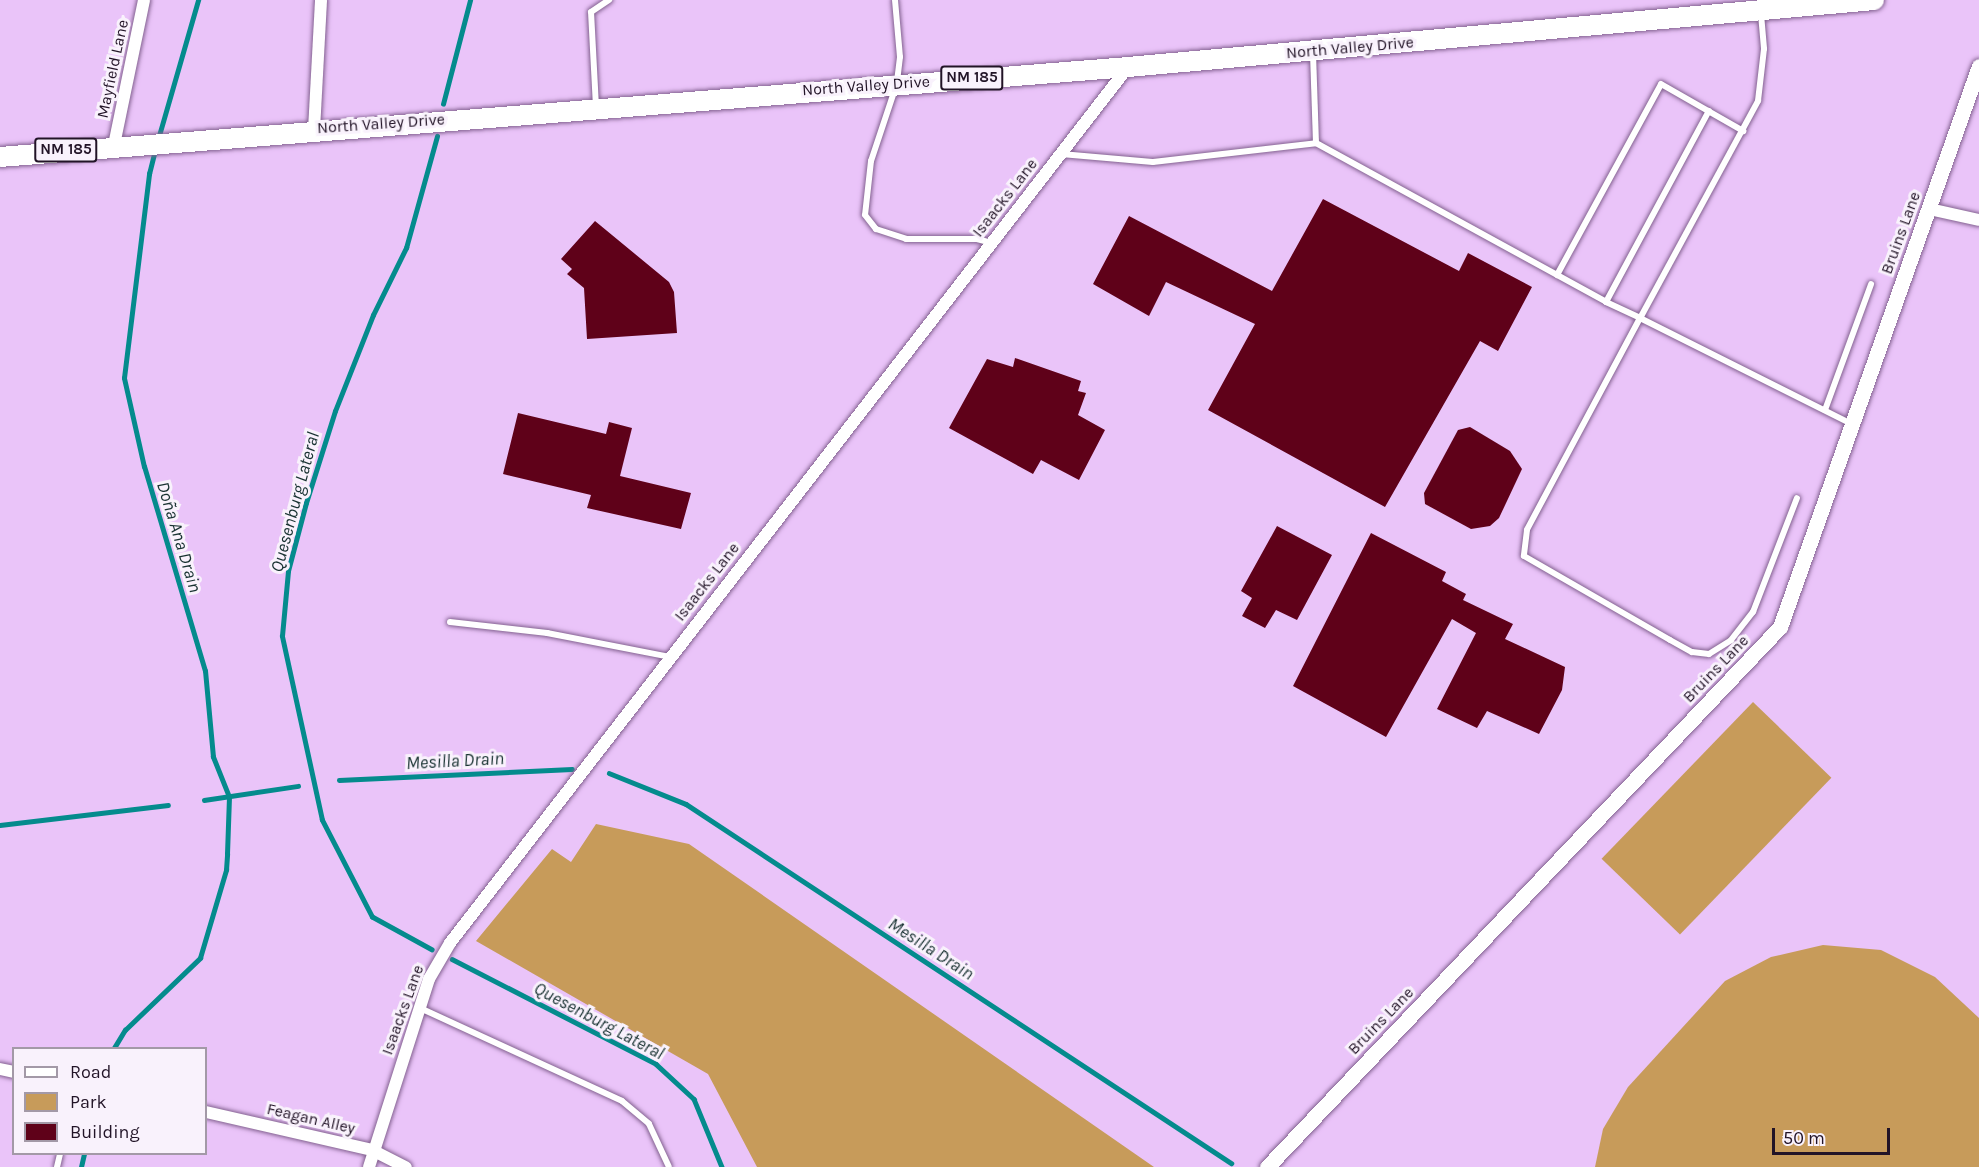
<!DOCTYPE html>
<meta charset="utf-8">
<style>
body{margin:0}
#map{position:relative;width:1979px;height:1167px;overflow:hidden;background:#eac4f9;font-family:Karla,sans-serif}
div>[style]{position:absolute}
.green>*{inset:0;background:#c79b5a;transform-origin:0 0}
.stream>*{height:4.5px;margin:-2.25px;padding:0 2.25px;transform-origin:2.25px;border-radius:2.25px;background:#048b8d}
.building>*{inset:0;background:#5f0119}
.roads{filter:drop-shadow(0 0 2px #836190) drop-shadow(0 0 2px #836190)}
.service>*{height:6px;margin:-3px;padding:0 3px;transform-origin:3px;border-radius:3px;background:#fff}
.minor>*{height:12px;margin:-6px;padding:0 6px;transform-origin:6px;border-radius:6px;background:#fff}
.tertiary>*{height:15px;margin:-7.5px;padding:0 7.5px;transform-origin:7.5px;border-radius:7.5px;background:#fff}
.primary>*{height:20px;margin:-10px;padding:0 10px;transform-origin:10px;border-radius:10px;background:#fff}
span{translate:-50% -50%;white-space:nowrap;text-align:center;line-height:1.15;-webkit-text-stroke:6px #f9f2fc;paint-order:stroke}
.shield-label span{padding:2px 4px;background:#f9f2fc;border:2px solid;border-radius:4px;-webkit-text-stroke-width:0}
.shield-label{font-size:15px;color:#221427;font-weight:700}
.street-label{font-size:16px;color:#221427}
.water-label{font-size:18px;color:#193232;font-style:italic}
.legend{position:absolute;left:12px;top:1047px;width:195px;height:108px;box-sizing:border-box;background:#f9f2fc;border:2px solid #a399a7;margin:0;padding:8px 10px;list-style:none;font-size:18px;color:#221427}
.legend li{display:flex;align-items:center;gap:12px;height:30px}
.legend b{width:30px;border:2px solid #a399a7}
.scale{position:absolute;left:1772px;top:1128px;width:118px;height:27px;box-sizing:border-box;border:3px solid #221427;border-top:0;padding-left:8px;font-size:18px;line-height:21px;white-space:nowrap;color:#221427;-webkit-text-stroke:4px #f9f2fc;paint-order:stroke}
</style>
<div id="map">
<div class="green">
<div style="left:1753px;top:702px;width:109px;height:218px;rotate:44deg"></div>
<div style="clip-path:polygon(596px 824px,689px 844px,1154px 1167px,757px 1167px,708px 1074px,476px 941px,552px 849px,571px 862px)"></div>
<div style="clip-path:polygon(1823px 945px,1881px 950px,1935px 977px,1979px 1018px,1979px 1167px,1595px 1167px,1603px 1129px,1628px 1087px,1725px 981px,1771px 957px)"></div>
</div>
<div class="stream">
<div style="left:443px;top:104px;width:107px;rotate:-75.4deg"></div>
<div style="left:158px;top:139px;width:145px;rotate:-73.9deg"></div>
<div style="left:609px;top:773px;width:83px;rotate:21.9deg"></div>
<div style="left:686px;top:804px;width:653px;rotate:33.37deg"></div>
<div style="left:339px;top:780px;width:233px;rotate:-2.7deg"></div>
<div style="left:204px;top:800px;width:95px;rotate:-8.5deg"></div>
<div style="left:0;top:825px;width:169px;rotate:-6.8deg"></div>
<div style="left:432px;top:950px;width:68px;rotate:-151.2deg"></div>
<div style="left:372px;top:917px;width:109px;rotate:-117.3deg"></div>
<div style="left:322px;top:820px;width:188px;rotate:-102.3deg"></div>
<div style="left:282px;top:636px;width:65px;rotate:-84.7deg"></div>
<div style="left:288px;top:571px;width:70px;rotate:-75.2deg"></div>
<div style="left:306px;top:503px;width:96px;rotate:-72.5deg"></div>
<div style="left:335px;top:411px;width:103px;rotate:-68.4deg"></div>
<div style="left:373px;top:315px;width:75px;rotate:-63.8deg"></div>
<div style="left:406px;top:248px;width:116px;rotate:-74.5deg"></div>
<div style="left:452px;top:959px;width:229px;rotate:27.2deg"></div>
<div style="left:656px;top:1064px;width:52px;rotate:42.6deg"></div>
<div style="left:694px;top:1099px;width:74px;rotate:67.6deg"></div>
<div style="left:114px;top:1048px;width:21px;rotate:-59deg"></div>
<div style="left:125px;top:1030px;width:104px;rotate:-43.8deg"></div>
<div style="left:200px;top:958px;width:92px;rotate:-73.5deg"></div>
<div style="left:226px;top:870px;width:16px;rotate:-86deg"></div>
<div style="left:227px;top:854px;width:57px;rotate:-88deg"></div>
<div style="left:229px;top:797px;width:43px;rotate:-111.8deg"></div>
<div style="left:213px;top:757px;width:86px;rotate:-95.3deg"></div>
<div style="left:205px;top:671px;width:213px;rotate:-106.6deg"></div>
<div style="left:144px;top:467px;width:91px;rotate:-102.7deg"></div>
<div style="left:124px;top:378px;width:206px;rotate:-83deg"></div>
<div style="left:149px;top:174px;width:25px;rotate:-76deg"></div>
<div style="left:81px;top:1167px;width:13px;rotate:-77deg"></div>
</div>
<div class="building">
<div style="clip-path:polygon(1323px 199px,1459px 271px,1468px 253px,1532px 287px,1498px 351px,1480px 341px,1385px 507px,1208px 410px,1255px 324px,1166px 282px,1149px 316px,1093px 284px,1129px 216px,1272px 291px)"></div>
<div style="clip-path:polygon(595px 221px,669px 282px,674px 292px,677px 333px,587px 339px,584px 288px,567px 274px,572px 269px,561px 259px)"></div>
<div style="clip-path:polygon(1015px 358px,1081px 381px,1078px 391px,1086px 393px,1078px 415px,1105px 430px,1079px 480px,1041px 460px,1033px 474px,949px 428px,987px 359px,1013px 367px)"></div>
<div style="clip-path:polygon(518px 413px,606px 434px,609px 422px,632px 428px,620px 476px,691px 493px,681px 529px,587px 508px,591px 495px,503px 474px)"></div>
<div style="clip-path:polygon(1470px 427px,1510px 451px,1522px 469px,1499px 518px,1490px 526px,1471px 529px,1425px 504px,1424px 493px,1458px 430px)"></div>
<div style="clip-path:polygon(1277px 526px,1332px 555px,1297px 620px,1276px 610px,1265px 628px,1242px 616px,1252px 598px,1241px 591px)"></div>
<div style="clip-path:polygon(1371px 533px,1446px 572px,1442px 581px,1466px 594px,1463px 600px,1513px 624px,1505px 639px,1565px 667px,1562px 690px,1539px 734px,1487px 711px,1477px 728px,1437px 709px,1476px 633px,1452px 619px,1386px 737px,1293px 686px)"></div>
</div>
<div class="roads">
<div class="service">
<div style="left:895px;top:0;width:57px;rotate:85deg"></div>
<div style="left:900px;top:57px;width:26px;rotate:97deg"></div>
<div style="left:897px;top:83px;width:82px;rotate:108.4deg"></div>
<div style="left:871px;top:161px;width:54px;rotate:96.3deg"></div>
<div style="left:865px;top:215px;width:18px;rotate:52deg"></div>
<div style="left:876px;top:229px;width:32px;rotate:18deg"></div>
<div style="left:906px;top:239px;width:71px"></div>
<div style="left:977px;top:239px;width:16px;rotate:15deg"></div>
<div style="left:1761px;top:14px;width:35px;rotate:85deg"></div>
<div style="left:1764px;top:49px;width:52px;rotate:96.6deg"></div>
<div style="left:1758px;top:101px;width:247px;rotate:118.5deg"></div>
<div style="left:1640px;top:318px;width:237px;rotate:26.6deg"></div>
<div style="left:1313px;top:53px;width:90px;rotate:88.1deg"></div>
<div style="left:1316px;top:143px;width:331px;rotate:28.7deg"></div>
<div style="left:1606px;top:302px;width:217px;rotate:-61.7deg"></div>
<div style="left:596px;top:107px;width:95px;rotate:-93deg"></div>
<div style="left:591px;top:12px;width:22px;rotate:-34deg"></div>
<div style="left:1061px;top:154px;width:92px;rotate:5deg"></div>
<div style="left:1153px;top:162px;width:164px;rotate:-6.6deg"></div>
<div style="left:1557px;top:275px;width:217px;rotate:-61.4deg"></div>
<div style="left:1661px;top:84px;width:95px;rotate:29.8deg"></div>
<div style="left:1606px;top:302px;width:38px;rotate:25deg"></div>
<div style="left:1640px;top:318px;width:240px;rotate:118.1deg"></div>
<div style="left:1527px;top:530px;width:26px;rotate:97deg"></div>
<div style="left:1524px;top:556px;width:168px;rotate:29.9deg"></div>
<div style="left:1670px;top:640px;width:25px;rotate:29deg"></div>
<div style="left:1692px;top:652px;width:17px;rotate:7deg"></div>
<div style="left:1709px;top:654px;width:26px;rotate:-32deg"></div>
<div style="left:1731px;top:640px;width:36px;rotate:-52deg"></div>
<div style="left:1753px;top:612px;width:122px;rotate:-68.9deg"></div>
<div style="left:1825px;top:410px;width:134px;rotate:-69.9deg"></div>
<div style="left:450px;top:622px;width:98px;rotate:6.5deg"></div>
<div style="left:547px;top:633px;width:125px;rotate:11deg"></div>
<div style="left:420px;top:1008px;width:222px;rotate:24.7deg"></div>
<div style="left:622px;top:1101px;width:35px;rotate:40deg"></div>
<div style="left:649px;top:1124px;width:47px;rotate:65.1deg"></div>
<div style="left:57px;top:1167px;width:13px;rotate:-77deg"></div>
</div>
<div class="minor">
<div style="left:314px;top:130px;width:130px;rotate:-86.9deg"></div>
<div style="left:114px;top:145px;width:148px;rotate:-78.3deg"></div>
<div style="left:1929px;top:209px;width:51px;rotate:12.4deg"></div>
<div style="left:0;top:1069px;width:14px;rotate:12deg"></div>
<div style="left:206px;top:1112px;width:170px;rotate:12.9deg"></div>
<div style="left:372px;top:1150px;width:38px;rotate:27deg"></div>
<div style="left:369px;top:1167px;width:197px;rotate:-72.3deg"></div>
<div style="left:429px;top:979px;width:42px;rotate:-59.7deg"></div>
<div style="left:450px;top:943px;width:1108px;rotate:-52.26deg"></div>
</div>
<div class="tertiary">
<div style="left:1267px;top:1167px;width:745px;rotate:-46.47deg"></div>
<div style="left:1780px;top:627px;width:595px;rotate:-70.47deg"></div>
</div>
<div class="primary">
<div style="left:0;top:157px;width:1132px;rotate:-4.56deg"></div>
<div style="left:1128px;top:67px;width:749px;rotate:-5.13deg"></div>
</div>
</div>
<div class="shield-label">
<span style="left:972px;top:78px">NM 185</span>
<span style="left:66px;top:150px">NM 185</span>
</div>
<div class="street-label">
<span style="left:1350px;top:48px;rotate:-5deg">North Valley Drive</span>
<span style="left:113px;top:69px;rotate:-78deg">Mayfield Lane</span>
<span style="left:866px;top:86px;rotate:-4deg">North Valley Drive</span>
<span style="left:381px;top:124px;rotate:-4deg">North Valley Drive</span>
<span style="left:1005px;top:198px;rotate:-52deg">Isaacks Lane</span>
<span style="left:1901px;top:233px;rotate:-70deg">Bruins Lane</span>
<span style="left:707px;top:582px;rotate:-52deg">Isaacks Lane</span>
<span style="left:1716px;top:669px;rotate:-46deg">Bruins Lane</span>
<span style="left:403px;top:1010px;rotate:-70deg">Isaacks Lane</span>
<span style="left:1381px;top:1021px;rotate:-46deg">Bruins Lane</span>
<span style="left:311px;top:1119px;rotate:13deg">Feagan Alley</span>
</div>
<div class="water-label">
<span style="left:295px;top:502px;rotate:-75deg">Quesenburg Lateral</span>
<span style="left:179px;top:537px;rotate:73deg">Doña Ana Drain</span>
<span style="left:455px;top:761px;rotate:-3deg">Mesilla Drain</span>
<span style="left:931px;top:949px;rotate:33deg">Mesilla Drain</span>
<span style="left:599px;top:1021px;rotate:28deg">Quesenburg Lateral</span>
</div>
<ul class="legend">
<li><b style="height:8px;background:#fff"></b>Road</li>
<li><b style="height:16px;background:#c79b5a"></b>Park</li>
<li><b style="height:16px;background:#5f0119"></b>Building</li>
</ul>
<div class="scale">50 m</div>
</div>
